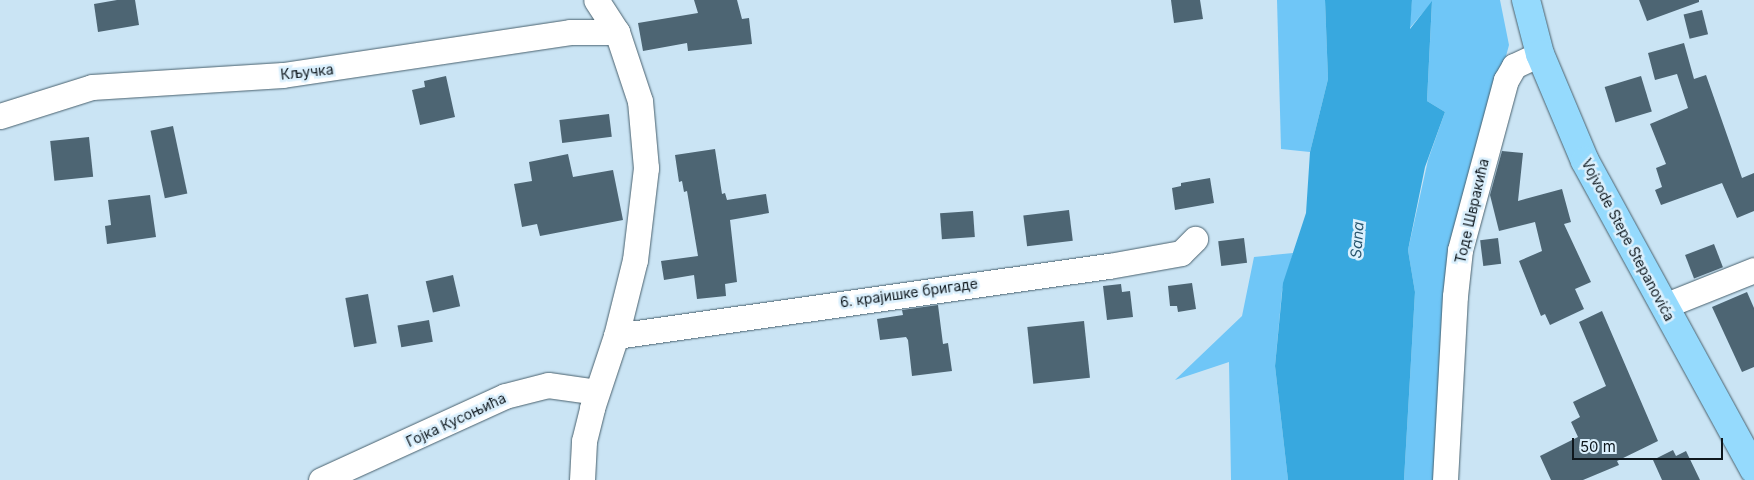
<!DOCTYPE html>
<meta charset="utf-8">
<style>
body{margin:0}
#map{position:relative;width:1754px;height:480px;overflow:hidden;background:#cae4f4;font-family:Inter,sans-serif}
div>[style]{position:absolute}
.green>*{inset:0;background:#6fc6f7}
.water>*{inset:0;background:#38a8df}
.building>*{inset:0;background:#4d6573;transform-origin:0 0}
.roads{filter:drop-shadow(0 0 1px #49616e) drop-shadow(0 0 1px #49616e)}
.minor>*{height:25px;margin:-12.5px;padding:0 12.5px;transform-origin:12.5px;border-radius:12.5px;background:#fff}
.major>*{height:28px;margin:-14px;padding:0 14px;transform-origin:14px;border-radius:14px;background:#95dafd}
span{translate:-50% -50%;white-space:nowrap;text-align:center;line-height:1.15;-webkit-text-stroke:5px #dbf0fd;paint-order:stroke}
.street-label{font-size:14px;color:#0e171d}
.water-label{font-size:15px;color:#2a566e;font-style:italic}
.scale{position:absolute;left:1572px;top:438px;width:151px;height:22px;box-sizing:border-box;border:2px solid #0e171d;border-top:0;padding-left:6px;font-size:15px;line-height:18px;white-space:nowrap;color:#0e171d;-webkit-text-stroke:4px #dbf0fd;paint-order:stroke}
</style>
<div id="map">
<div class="green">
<div style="clip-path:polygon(1277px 0,1325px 0,1328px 79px,1310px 152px,1281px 149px)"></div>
<div style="clip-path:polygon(1412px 0,1500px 0,1509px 45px,1472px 182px,1435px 480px,1404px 480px,1415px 292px,1408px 250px,1428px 160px,1445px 112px,1427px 101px,1432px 2px,1409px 29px)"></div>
<div style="clip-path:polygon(1293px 253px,1282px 291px,1275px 366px,1288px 480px,1231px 480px,1229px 362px,1175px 380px,1242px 316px,1254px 257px)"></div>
</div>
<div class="water">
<div style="clip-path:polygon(1325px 0,1412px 0,1410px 29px,1432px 1px,1427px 101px,1445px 112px,1425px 167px,1408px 250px,1415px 292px,1404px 480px,1288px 480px,1275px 366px,1283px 283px,1306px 213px,1310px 152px,1328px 79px)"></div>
</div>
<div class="building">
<div style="clip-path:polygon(117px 0,135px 0,139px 25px,98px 32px,94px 4px)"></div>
<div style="clip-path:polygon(694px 0,737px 0,742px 19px,749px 18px,752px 44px,688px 51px,687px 43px,643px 51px,638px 23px,698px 13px)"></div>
<div style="clip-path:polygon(1171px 0,1200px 0,1203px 19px,1174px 23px)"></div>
<div style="clip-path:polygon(1639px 0,1699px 0,1699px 2px,1647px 21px)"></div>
<div style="left:1702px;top:10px;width:25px;height:19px;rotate:76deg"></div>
<div style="clip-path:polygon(1684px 43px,1694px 79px,1706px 75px,1742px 178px,1754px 173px,1754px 211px,1737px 218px,1722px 183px,1661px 205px,1655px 190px,1662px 187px,1656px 168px,1666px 164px,1650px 124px,1688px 108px,1677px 74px,1655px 80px,1648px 53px)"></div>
<div style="clip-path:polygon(446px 76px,455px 117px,420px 125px,412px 90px,425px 87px,424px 81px)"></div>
<div style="left:1641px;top:76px;width:37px;height:38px;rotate:73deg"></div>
<div style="left:609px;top:114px;width:23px;height:50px;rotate:83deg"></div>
<div style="left:173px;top:126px;width:69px;height:23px;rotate:78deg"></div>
<div style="left:89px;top:137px;width:40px;height:39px;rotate:84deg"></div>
<div style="clip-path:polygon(715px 149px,722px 194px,725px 193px,727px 200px,766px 194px,769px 213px,730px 220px,737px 282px,725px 284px,726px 296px,697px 299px,694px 275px,664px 280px,661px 261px,698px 256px,687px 191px,684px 192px,682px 181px,679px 182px,675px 155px)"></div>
<div style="clip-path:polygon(1502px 151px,1523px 153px,1518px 201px,1562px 189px,1571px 222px,1564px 224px,1591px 282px,1575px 289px,1584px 309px,1550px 325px,1545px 314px,1541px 316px,1519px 261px,1542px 251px,1535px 222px,1499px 231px,1490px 195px)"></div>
<div style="clip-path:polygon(568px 154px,573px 177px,613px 170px,623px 220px,540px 236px,537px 224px,522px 227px,514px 184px,532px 181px,529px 162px)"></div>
<div style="clip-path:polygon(1210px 178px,1214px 203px,1175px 210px,1172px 188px,1181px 186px,1181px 183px)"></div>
<div style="clip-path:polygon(150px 195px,156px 237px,107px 244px,105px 226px,111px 225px,108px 200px)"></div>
<div style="left:1069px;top:210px;width:31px;height:46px;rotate:83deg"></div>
<div style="left:973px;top:211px;width:26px;height:33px;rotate:86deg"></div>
<div style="left:1244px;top:238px;width:25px;height:26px;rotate:83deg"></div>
<div style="left:1498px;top:238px;width:26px;height:18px;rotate:83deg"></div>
<div style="left:1714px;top:244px;width:25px;height:31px;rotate:69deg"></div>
<div style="left:453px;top:275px;width:32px;height:28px;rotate:77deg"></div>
<div style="clip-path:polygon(1192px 283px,1196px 309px,1178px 312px,1177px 306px,1170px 306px,1168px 286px)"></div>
<div style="clip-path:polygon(1121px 284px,1122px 292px,1130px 291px,1133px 317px,1107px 320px,1103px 286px)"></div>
<div style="clip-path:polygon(1747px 292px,1754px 308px,1754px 367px,1742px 372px,1712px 307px)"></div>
<div style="left:368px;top:294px;width:50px;height:23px;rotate:80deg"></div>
<div style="clip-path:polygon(938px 305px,943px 344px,948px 343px,952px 371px,912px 376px,908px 340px,906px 337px,880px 340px,877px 319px,903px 315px,902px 310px)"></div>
<div style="clip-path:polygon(1602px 311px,1658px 441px,1617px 461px,1619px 465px,1583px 480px,1551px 480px,1540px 456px,1578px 437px,1571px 422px,1580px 417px,1573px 402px,1606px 386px,1579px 322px)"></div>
<div style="left:429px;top:320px;width:22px;height:32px;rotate:80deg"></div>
<div style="left:1084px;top:321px;width:57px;height:57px;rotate:84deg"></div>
<div style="clip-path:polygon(1673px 450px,1676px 456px,1686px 451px,1700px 480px,1662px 480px,1653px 460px)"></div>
</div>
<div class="roads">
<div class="minor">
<div style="left:0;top:116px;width:96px;rotate:-17.5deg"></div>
<div style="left:92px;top:87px;width:191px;rotate:-3.6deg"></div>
<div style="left:283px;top:75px;width:290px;rotate:-8.5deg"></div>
<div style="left:570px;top:32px;width:47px"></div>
<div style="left:1664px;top:306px;width:97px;rotate:-21.8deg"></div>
<div style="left:616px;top:336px;width:498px;rotate:-8.1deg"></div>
<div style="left:1109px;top:266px;width:73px;rotate:-10.2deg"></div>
<div style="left:1181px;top:253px;width:20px;rotate:-45deg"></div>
<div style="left:321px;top:480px;width:202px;rotate:-24.5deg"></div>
<div style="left:505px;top:396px;width:44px;rotate:-14.3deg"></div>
<div style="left:548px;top:385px;width:49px;rotate:8.1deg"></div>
<div style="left:582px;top:480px;width:39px;rotate:-87deg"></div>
<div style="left:584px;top:441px;width:34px;rotate:-76deg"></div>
<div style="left:592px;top:408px;width:76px;rotate:-71.6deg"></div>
<div style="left:616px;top:336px;width:78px;rotate:-76deg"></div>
<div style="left:635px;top:260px;width:93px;rotate:-83.2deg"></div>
<div style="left:646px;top:168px;width:67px;rotate:-95.1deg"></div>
<div style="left:640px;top:101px;width:73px;rotate:-108.4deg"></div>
<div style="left:617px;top:32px;width:38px;rotate:-123deg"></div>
<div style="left:1445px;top:480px;width:184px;rotate:-86.9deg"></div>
<div style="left:1455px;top:296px;width:46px;rotate:-83.8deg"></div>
<div style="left:1460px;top:250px;width:176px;rotate:-74.9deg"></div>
<div style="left:1506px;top:80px;width:16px;rotate:-60deg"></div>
<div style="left:1514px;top:66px;width:29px;rotate:-25deg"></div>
</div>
<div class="major">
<div style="left:1526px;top:0;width:56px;rotate:75.5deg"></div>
<div style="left:1540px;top:54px;width:116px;rotate:67.2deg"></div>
<div style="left:1585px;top:161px;width:352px;rotate:61.3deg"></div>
</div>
</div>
<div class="street-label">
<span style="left:307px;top:72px;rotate:-6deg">Кључка</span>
<span style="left:1472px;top:211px;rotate:-77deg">Тоде Швракића</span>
<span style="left:1628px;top:240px;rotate:62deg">Vojvode Stepe Stepanovića</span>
<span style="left:909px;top:293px;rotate:-8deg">6. крајишке бригаде</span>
<span style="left:456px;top:420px;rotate:-25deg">Гојка Кусоњића</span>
</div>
<div class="water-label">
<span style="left:1357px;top:240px;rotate:-86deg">Sana</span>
</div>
<div class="scale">50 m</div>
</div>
